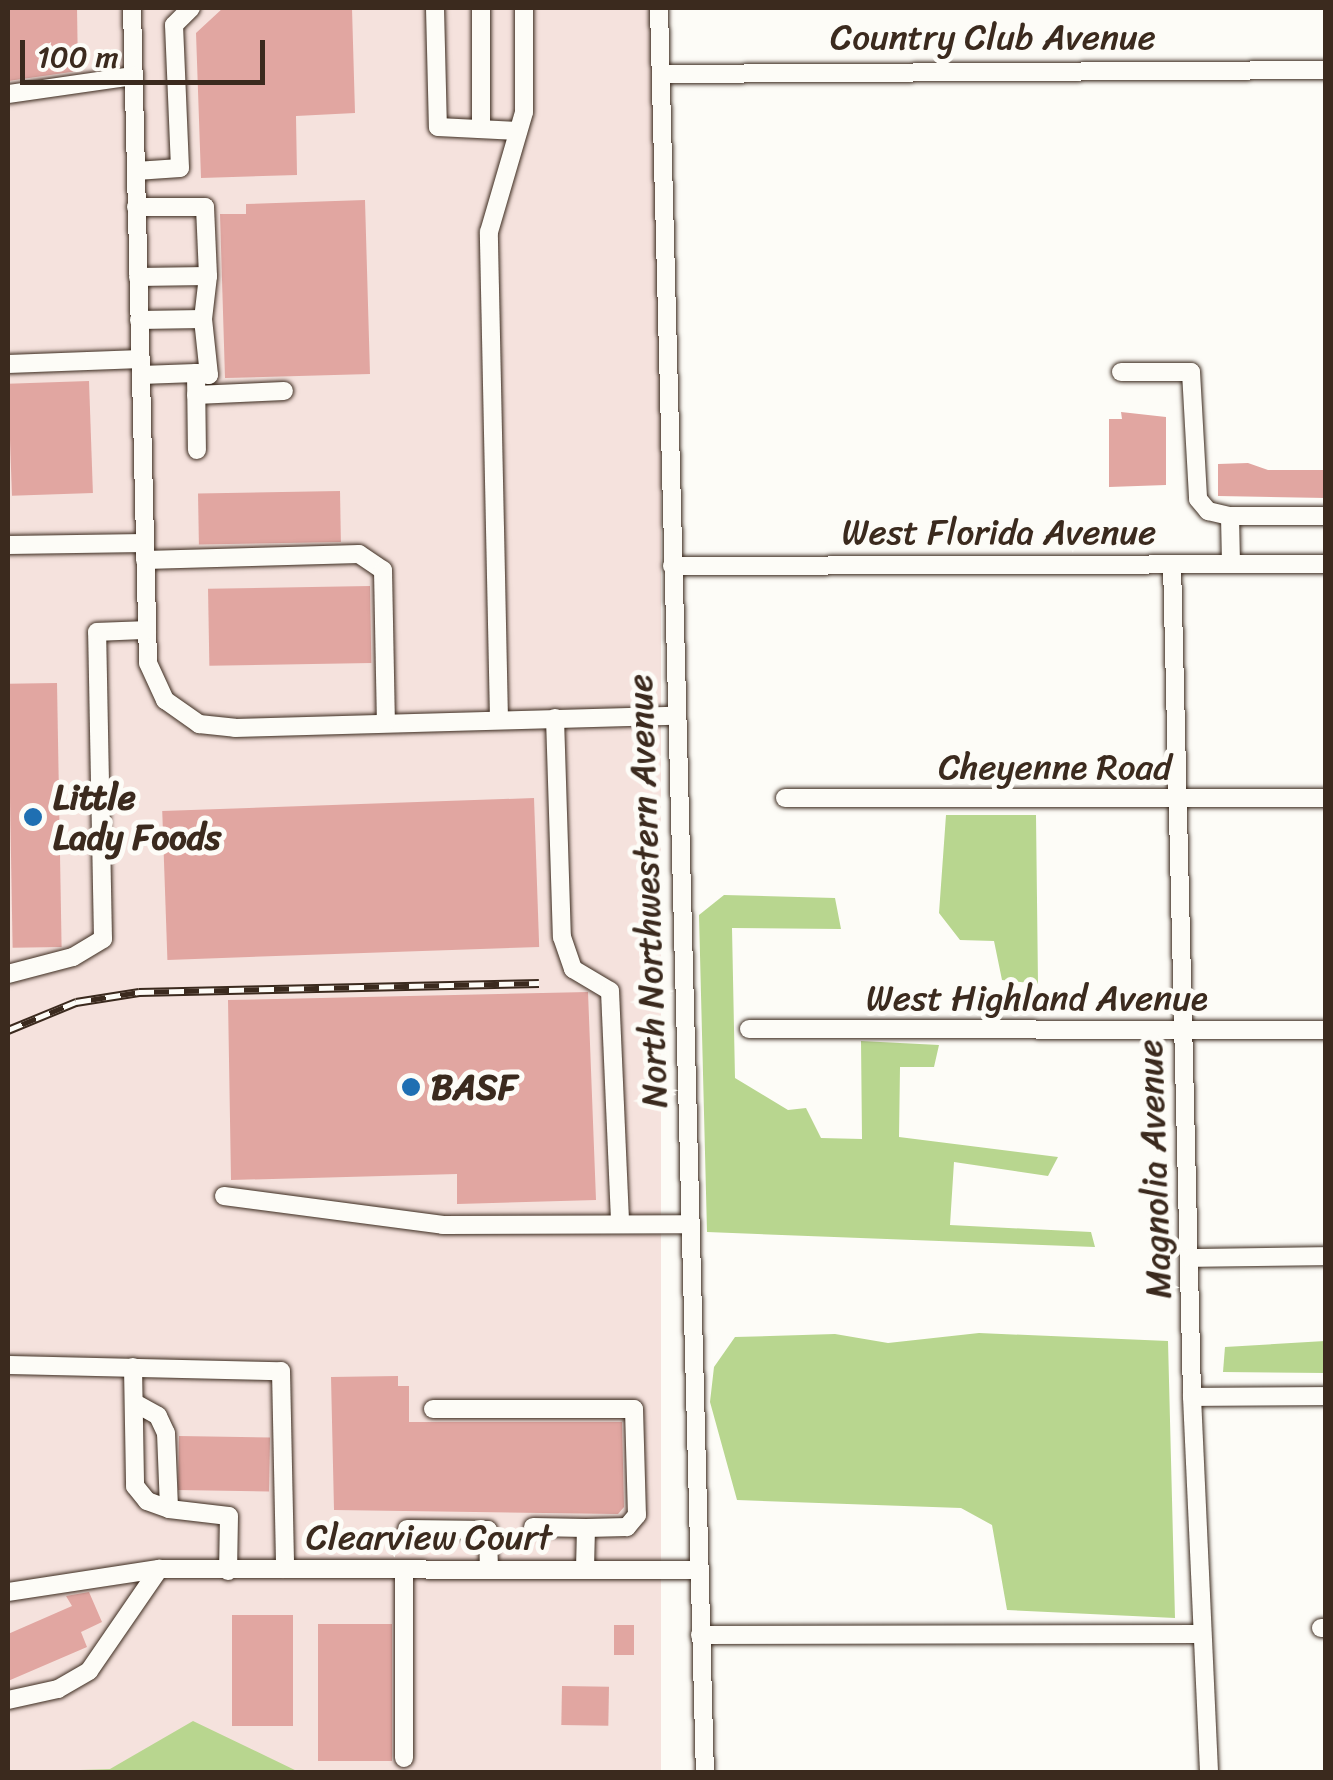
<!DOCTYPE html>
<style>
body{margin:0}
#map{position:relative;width:1333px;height:1780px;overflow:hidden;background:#fdfcf7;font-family:Sriracha,sans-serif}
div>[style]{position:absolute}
.built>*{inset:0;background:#f5e2dd;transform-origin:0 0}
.green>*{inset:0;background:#b8d68f}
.building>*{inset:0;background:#e1a6a1;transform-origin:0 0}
.roads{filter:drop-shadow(0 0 2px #3b2a1e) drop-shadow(0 0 2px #3b2a1e)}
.minor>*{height:18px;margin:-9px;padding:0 9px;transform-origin:9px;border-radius:9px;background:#fdfcf7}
.rail>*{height:9px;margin-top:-4.5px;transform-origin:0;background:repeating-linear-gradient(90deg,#fdfcf7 0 15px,#3b2a1e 0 30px);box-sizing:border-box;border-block:2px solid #3b2a1e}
.dots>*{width:28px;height:28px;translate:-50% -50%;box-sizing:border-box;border:5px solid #fdfcf7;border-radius:50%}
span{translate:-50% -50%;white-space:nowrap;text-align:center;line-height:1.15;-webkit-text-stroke:10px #fdfcf7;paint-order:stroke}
.street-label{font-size:35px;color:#3b2a1e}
.poi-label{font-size:35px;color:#3b2a1e;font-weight:700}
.left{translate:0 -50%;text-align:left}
.frame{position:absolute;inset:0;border:10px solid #3b2a1e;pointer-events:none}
.scale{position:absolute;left:20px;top:40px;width:245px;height:45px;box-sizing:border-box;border:5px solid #3b2a1e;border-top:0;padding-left:12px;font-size:30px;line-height:35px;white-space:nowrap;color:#3b2a1e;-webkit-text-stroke:8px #fdfcf7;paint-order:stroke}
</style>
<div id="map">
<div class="built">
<div style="left:8px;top:8px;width:653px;height:1764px"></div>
</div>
<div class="green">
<div style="clip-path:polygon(946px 815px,1036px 815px,1038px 984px,1002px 980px,994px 941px,960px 940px,939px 913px)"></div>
<div style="clip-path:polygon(724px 895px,835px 898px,841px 929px,732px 928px,735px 1078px,788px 1110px,806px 1108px,821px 1138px,862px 1139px,861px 1041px,939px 1045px,934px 1067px,900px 1067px,899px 1137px,1058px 1157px,1048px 1176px,954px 1162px,950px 1225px,1091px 1232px,1095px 1247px,707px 1232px,699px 915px)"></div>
<div style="clip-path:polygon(979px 1333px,1168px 1341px,1175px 1618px,1007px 1610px,992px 1525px,961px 1508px,737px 1500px,710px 1402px,714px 1367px,735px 1337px,835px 1334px,888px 1343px)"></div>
<div style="clip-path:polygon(1325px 1341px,1325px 1373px,1223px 1372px,1225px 1347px)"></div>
<div style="clip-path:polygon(193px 1721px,299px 1772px,21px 1772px,110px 1769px)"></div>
</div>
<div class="building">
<div style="clip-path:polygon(8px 8px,77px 8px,78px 71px,8px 81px)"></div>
<div style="clip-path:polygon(223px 8px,352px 8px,355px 113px,296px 116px,297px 175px,201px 178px,196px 33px)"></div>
<div style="clip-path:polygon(365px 200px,370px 374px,225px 378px,220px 214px,246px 214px,246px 204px)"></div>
<div style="left:89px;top:381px;width:112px;height:81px;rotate:88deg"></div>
<div style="clip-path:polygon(1121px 412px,1166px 417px,1166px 485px,1109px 487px,1109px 419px,1122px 419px)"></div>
<div style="clip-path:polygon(1248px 463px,1268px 470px,1326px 470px,1326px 498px,1218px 496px,1218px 464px)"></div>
<div style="left:340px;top:491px;width:51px;height:142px;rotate:89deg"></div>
<div style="left:370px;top:586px;width:77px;height:162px;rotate:89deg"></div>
<div style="left:57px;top:683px;width:264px;height:49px;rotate:89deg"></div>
<div style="left:534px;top:798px;width:149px;height:372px;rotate:88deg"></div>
<div style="clip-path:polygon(588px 992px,596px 1200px,457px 1204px,457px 1174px,231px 1180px,228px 1000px)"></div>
<div style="clip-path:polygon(398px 1376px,398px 1386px,409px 1386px,409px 1422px,622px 1422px,624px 1507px,618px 1514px,334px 1510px,331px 1377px)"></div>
<div style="left:179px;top:1436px;width:91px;height:54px;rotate:1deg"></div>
<div style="clip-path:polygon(89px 1592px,102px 1622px,81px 1632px,87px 1647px,8px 1681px,8px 1634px,72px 1606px,66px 1596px)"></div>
<div style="left:293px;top:1615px;width:111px;height:61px;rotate:90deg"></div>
<div style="left:318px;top:1624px;width:74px;height:137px"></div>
<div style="left:614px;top:1625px;width:20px;height:30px"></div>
<div style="left:562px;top:1686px;width:47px;height:39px;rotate:1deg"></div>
</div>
<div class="roads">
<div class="minor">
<div style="left:132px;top:8px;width:655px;rotate:88.6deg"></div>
<div style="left:148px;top:663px;width:41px;rotate:65.3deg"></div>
<div style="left:165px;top:700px;width:42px;rotate:35.2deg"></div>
<div style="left:199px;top:724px;width:36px;rotate:6deg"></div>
<div style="left:235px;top:728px;width:439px;rotate:-1.6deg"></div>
<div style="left:435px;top:8px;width:119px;rotate:88.6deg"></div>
<div style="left:438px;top:127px;width:80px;rotate:2.9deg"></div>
<div style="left:659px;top:8px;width:1765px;rotate:88.51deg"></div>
<div style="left:661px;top:74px;width:665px;rotate:-0.34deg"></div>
<div style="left:8px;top:94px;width:126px;rotate:-8.2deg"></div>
<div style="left:481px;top:127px;width:119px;rotate:-90deg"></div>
<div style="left:136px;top:171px;width:44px;rotate:-3.9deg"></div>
<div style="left:180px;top:168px;width:143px;rotate:-92.4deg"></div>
<div style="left:174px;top:25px;width:24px;rotate:-45deg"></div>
<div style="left:136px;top:207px;width:69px"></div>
<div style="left:205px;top:207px;width:69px;rotate:87.5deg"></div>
<div style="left:138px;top:277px;width:70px;rotate:-0.8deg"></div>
<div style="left:208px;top:276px;width:43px;rotate:96.6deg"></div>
<div style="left:139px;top:320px;width:64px;rotate:-0.9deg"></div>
<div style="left:203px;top:319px;width:56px;rotate:83.9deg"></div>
<div style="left:209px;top:375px;width:13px;rotate:-171deg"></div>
<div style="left:8px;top:364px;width:133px;rotate:-2.2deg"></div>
<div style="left:1121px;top:372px;width:70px"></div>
<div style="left:1191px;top:372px;width:127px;rotate:86.8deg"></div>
<div style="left:1198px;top:499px;width:16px;rotate:50deg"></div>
<div style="left:1208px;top:511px;width:23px;rotate:13deg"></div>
<div style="left:141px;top:375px;width:55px;rotate:-2.1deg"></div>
<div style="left:196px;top:373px;width:77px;rotate:89.3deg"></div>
<div style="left:196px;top:395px;width:88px;rotate:-2.6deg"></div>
<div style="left:8px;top:545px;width:137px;rotate:-0.8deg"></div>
<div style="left:145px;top:560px;width:214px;rotate:-1.6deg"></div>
<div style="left:359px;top:554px;width:29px;rotate:34deg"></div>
<div style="left:383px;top:570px;width:152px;rotate:88.9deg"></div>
<div style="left:1172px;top:564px;width:833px;rotate:88.62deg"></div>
<div style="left:1192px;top:1397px;width:375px;rotate:87.4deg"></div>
<div style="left:1231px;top:564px;width:48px;rotate:-91.2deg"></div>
<div style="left:1230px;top:516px;width:96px"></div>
<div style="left:672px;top:566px;width:654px;rotate:-0.18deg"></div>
<div style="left:555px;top:718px;width:219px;rotate:88.2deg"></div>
<div style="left:562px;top:937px;width:34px;rotate:71deg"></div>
<div style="left:573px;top:969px;width:43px;rotate:30.7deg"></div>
<div style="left:610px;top:991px;width:233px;rotate:87.5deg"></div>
<div style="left:499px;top:719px;width:487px;rotate:-91.2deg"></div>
<div style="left:489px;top:232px;width:125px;rotate:-73.7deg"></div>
<div style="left:524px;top:112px;width:104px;rotate:-90deg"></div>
<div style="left:785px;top:798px;width:541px"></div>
<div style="left:8px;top:974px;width:67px;rotate:-14.7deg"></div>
<div style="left:73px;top:957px;width:35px;rotate:-31deg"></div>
<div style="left:103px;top:939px;width:307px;rotate:-91.1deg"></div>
<div style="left:97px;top:632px;width:50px;rotate:-2.3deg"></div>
<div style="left:749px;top:1029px;width:577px;rotate:0.1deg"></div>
<div style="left:224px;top:1196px;width:221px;rotate:7.5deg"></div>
<div style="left:443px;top:1225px;width:246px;rotate:-0.2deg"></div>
<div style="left:1189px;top:1258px;width:137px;rotate:-0.8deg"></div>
<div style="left:8px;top:1365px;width:273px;rotate:1.3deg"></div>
<div style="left:281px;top:1371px;width:198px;rotate:88.8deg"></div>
<div style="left:133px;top:1367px;width:119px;rotate:89deg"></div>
<div style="left:135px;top:1486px;width:19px;rotate:51deg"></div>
<div style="left:147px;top:1501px;width:23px;rotate:20deg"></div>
<div style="left:169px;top:1509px;width:60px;rotate:6.7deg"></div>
<div style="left:229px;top:1516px;width:55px;rotate:91deg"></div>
<div style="left:1192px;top:1397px;width:134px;rotate:-0.4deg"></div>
<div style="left:135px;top:1403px;width:26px;rotate:29deg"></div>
<div style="left:158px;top:1416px;width:19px;rotate:65deg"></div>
<div style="left:166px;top:1433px;width:76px;rotate:87.7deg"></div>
<div style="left:433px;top:1409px;width:201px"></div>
<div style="left:634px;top:1409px;width:106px;rotate:88.4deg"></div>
<div style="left:637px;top:1515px;width:16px;rotate:130deg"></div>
<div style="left:627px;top:1527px;width:41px;rotate:178.6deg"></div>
<div style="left:586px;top:1528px;width:42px;rotate:91.4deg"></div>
<div style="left:533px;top:1527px;width:53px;rotate:1.1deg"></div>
<div style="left:407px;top:1529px;width:81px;rotate:0.7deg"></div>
<div style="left:488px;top:1530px;width:40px;rotate:88.6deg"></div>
<div style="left:8px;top:1592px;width:153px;rotate:-8.7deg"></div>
<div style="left:159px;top:1569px;width:540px;rotate:0.11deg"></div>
<div style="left:1321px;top:1628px;width:5px"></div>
<div style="left:700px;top:1635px;width:500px;rotate:-0.11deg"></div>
<div style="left:8px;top:1700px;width:51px;rotate:-12.4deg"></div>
<div style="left:58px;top:1689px;width:36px;rotate:-30deg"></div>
<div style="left:89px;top:1671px;width:124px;rotate:-55.5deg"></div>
<div style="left:404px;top:1758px;width:188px;rotate:-90deg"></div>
</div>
</div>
<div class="rail">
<div style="left:8px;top:1030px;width:74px;rotate:-22.4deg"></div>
<div style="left:76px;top:1002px;width:64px;rotate:-9deg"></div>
<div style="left:139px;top:992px;width:400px;rotate:-1.3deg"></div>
</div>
<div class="dots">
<div style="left:33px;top:817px;background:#1f6fb2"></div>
<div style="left:411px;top:1087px;background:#1f6fb2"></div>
</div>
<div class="street-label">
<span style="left:993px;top:37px">Country Club Avenue</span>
<span style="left:999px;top:532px">West Florida Avenue</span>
<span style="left:1055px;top:767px">Cheyenne Road</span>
<span style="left:647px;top:891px;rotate:-92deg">North Northwestern Avenue</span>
<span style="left:1037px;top:998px">West Highland Avenue</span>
<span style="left:1154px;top:1169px;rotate:-92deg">Magnolia Avenue</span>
<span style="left:429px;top:1537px">Clearview Court</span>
</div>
<div class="poi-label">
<span class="left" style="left:53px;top:817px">Little<br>Lady Foods</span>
<span class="left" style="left:431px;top:1087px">BASF</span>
</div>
<div class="frame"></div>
<div class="scale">100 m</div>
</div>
